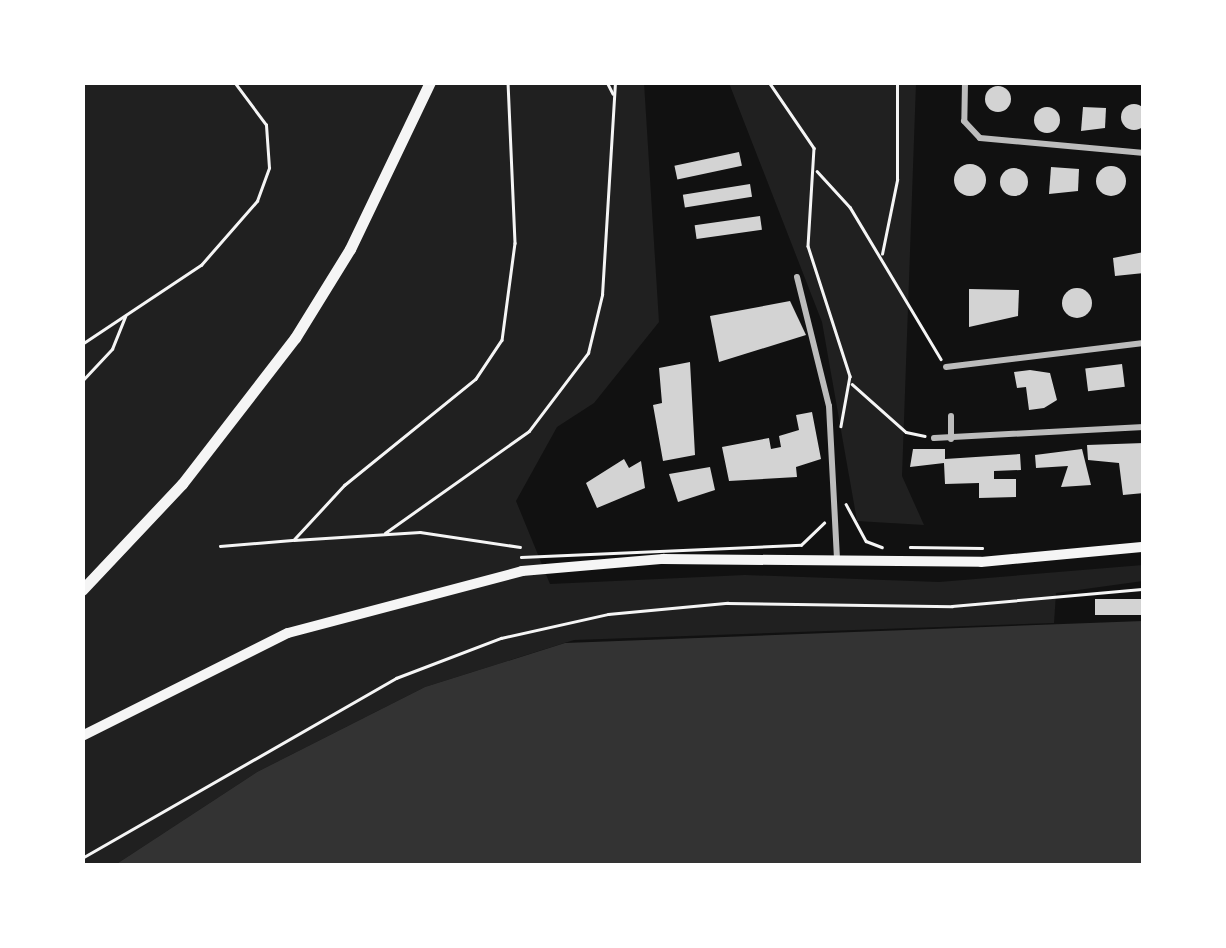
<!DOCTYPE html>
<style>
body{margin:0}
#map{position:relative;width:1226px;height:948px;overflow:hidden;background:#111;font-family:Figtree,sans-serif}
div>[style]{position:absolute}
.green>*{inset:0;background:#202020}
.water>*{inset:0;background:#333}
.building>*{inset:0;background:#d3d3d3;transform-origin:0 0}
.round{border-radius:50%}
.path>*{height:2.5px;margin:-1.25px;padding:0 1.25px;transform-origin:1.25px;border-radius:1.25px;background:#f5f5f5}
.minor>*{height:6px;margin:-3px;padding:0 3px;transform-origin:3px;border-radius:3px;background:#bcbcbc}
.secondary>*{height:10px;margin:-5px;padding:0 5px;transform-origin:5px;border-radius:5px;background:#f5f5f5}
.primary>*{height:11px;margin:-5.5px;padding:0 5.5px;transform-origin:5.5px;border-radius:5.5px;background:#f5f5f5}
span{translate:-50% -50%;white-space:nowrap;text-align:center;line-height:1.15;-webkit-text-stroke:10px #fff;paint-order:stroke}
.frame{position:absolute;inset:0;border:85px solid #fff;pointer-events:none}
</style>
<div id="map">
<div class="green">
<div style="clip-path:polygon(82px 83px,644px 83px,659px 322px,594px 403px,557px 427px,516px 501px,550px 584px,745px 575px,939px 582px,1143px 565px,1143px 581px,1056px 593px,1054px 623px,574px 640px,425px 687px,257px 772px,115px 865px,83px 865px)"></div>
<div style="clip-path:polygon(729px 83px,916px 83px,902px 476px,924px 525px,857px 521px,822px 322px)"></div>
</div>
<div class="water">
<div style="clip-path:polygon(1143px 621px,1143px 865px,115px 865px,257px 772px,425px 687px,565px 643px)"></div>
</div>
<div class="building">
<div class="round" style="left:985px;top:86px;width:26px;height:26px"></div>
<div class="round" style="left:1121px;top:104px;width:26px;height:26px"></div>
<div style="clip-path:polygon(1083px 107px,1106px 108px,1105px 128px,1081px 131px)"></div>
<div class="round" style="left:1034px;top:107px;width:26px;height:26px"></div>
<div style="left:739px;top:152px;width:14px;height:66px;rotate:78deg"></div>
<div class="round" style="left:954px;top:164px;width:32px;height:32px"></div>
<div class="round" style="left:1096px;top:166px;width:30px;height:30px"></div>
<div style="clip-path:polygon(1051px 167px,1079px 169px,1078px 191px,1049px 194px)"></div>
<div class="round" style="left:1000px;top:168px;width:28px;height:28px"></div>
<div style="left:750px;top:184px;width:13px;height:68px;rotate:81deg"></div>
<div style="left:760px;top:216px;width:14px;height:66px;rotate:82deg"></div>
<div style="clip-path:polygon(1144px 252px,1144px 273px,1115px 276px,1113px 258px)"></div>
<div class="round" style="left:1062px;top:288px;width:30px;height:30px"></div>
<div style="clip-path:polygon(969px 289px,1019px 290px,1018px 316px,969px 327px)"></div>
<div style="clip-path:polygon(790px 301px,806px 335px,719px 362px,710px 316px)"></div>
<div style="clip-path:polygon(690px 362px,695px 455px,663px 461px,653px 405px,662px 403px,659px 368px)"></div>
<div style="left:1122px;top:364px;width:23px;height:37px;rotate:83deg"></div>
<div style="clip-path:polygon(1030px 370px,1050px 373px,1057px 400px,1044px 408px,1029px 410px,1026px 387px,1017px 388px,1014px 372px)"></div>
<div style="clip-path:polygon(812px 412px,821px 459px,796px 467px,797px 477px,729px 481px,722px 447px,769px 438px,771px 449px,781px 447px,779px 436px,799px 430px,796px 415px)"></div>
<div style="clip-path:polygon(1144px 443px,1144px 493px,1123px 495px,1119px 463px,1088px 460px,1087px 445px)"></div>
<div style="clip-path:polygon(913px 449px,945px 449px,945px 459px,1020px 454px,1021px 470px,994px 471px,994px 479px,1016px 479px,1016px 497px,979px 498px,979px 483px,945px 484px,944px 463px,910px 467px)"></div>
<div style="clip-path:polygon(1082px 449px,1091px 485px,1061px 487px,1068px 466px,1036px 468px,1035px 455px)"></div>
<div style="clip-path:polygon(624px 459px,629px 468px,641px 461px,645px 488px,597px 508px,586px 483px)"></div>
<div style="clip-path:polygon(710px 467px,715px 490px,678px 502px,669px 474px)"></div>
<div style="left:1144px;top:599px;width:16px;height:49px;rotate:90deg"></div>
</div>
<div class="path">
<div style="left:508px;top:82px;width:161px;rotate:87.5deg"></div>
<div style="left:515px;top:243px;width:98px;rotate:97.6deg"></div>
<div style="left:502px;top:340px;width:47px;rotate:123.7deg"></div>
<div style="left:476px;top:379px;width:169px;rotate:141deg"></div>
<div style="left:345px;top:485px;width:75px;rotate:132.8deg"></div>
<div style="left:294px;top:540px;width:126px;rotate:-3.6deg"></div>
<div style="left:420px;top:532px;width:101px;rotate:8.5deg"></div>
<div style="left:607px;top:82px;width:13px;rotate:63deg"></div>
<div style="left:769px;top:82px;width:80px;rotate:55.7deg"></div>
<div style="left:814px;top:148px;width:98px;rotate:93.5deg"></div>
<div style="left:808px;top:246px;width:137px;rotate:72.1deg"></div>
<div style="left:850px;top:376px;width:51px;rotate:100.2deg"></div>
<div style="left:817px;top:171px;width:49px;rotate:47.5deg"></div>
<div style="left:850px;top:207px;width:177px;rotate:59.1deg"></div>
<div style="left:882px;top:254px;width:76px;rotate:-78.5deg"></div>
<div style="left:897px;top:180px;width:98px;rotate:-90deg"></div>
<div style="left:82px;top:344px;width:143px;rotate:-33.6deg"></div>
<div style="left:201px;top:265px;width:85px;rotate:-48.8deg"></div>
<div style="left:257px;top:201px;width:35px;rotate:-70deg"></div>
<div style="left:269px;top:168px;width:43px;rotate:-94deg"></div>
<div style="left:266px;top:125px;width:54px;rotate:-126.7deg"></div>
<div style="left:82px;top:381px;width:44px;rotate:-46.8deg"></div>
<div style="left:112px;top:349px;width:35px;rotate:-68deg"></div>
<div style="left:852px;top:384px;width:72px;rotate:41.6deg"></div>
<div style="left:906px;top:432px;width:19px;rotate:12deg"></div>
<div style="left:846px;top:504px;width:42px;rotate:61.6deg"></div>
<div style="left:866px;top:541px;width:17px;rotate:21deg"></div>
<div style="left:385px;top:533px;width:176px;rotate:-35.3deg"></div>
<div style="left:529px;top:431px;width:98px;rotate:-52.9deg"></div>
<div style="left:588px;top:353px;width:60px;rotate:-76.4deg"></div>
<div style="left:602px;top:295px;width:213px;rotate:-86.5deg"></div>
<div style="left:220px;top:546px;width:72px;rotate:-4.8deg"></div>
<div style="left:910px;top:547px;width:72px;rotate:0.8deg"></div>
<div style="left:521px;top:557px;width:280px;rotate:-2.5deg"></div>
<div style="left:801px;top:545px;width:32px;rotate:-44deg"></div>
<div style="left:82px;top:858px;width:362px;rotate:-29.8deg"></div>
<div style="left:396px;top:678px;width:112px;rotate:-20.9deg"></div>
<div style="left:501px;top:638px;width:110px;rotate:-12.6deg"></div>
<div style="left:608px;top:614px;width:120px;rotate:-5.3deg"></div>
<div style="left:727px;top:603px;width:225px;rotate:0.8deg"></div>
<div style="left:952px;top:606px;width:193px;rotate:-5.1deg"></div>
</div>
<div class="minor">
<div style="left:965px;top:82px;width:39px;rotate:91deg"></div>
<div style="left:964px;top:121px;width:23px;rotate:47deg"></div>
<div style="left:980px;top:138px;width:165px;rotate:5.2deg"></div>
<div style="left:797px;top:277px;width:133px;rotate:76.1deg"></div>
<div style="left:829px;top:406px;width:154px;rotate:87deg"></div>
<div style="left:946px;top:367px;width:199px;rotate:-6.9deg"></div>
<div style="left:934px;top:438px;width:210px;rotate:-3deg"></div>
<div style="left:951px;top:439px;width:23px;rotate:-90deg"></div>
</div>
<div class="secondary">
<div style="left:82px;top:736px;width:230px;rotate:-26.6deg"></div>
<div style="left:288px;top:633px;width:242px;rotate:-14.8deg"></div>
<div style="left:522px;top:571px;width:142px;rotate:-4.9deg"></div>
<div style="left:663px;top:559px;width:318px;rotate:0.5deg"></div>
<div style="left:981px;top:562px;width:164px;rotate:-5.3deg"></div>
</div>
<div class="primary">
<div style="left:82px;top:590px;width:146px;rotate:-46.7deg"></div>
<div style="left:182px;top:484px;width:185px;rotate:-52.3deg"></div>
<div style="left:295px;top:338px;width:105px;rotate:-58.3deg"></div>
<div style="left:350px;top:249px;width:185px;rotate:-64.4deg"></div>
</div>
<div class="frame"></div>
</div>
